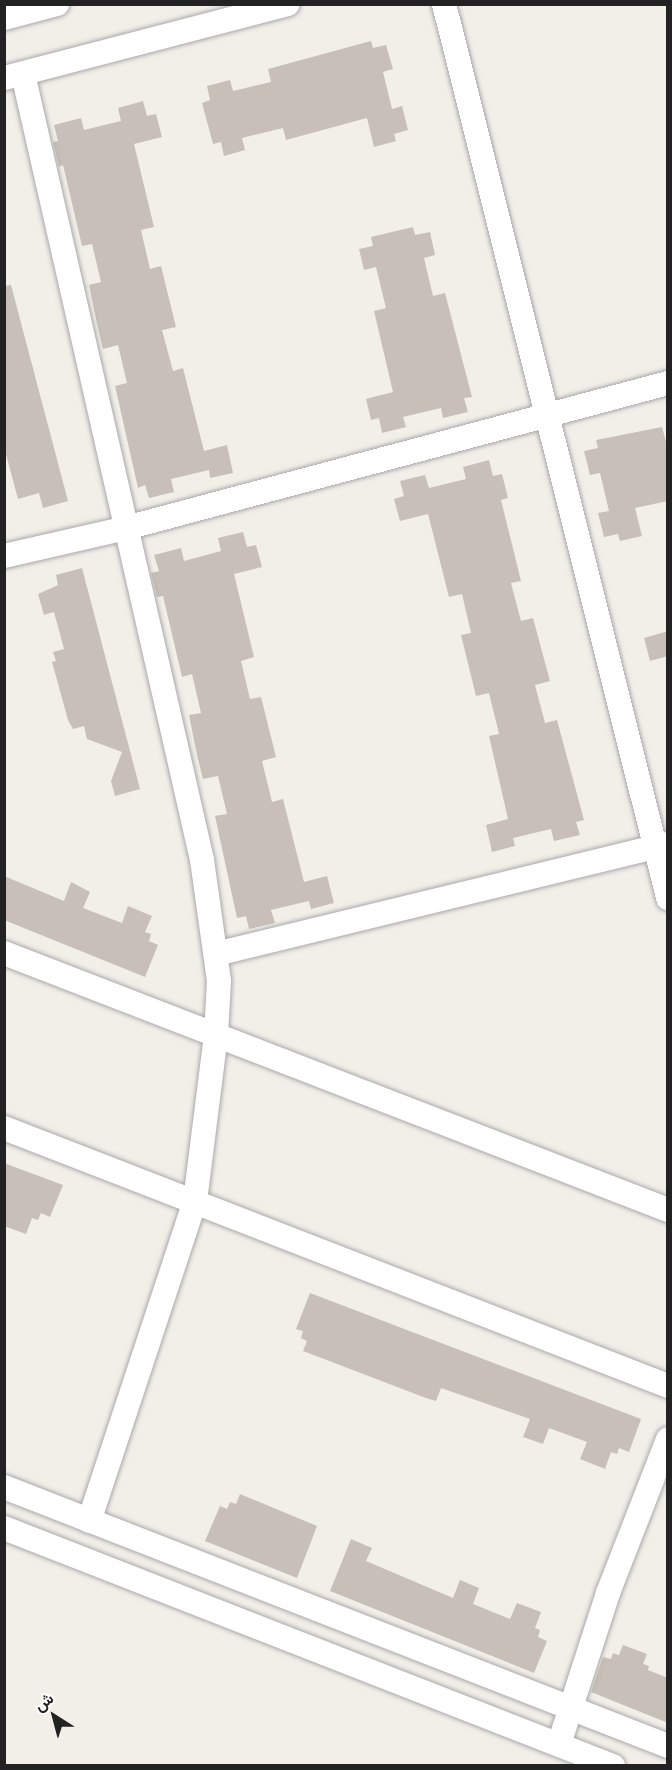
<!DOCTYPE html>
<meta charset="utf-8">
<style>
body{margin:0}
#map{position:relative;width:672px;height:1770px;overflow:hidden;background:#f2efe9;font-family:"Open Sans",Vazirmatn,sans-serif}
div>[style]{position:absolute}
.building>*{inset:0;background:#c7bfb8}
.roads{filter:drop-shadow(0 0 2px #a9a9a9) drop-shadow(0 0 2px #a9a9a9)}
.minor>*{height:24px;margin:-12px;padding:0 12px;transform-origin:12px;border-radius:12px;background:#fff}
span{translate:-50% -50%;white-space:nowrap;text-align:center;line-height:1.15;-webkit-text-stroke:5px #fff;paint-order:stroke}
.frame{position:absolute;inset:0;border:6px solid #222;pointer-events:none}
.north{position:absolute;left:24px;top:1686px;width:60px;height:60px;-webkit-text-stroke:4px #fff;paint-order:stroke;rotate:324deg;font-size:16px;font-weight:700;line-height:24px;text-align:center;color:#222}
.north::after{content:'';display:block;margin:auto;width:21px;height:27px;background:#222;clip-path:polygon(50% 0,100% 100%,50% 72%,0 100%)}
</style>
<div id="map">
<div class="building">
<div style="clip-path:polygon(371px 41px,373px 48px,386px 45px,393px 69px,383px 72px,392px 109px,402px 106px,408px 130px,394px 134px,396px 141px,374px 147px,367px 118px,286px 140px,283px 128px,242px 138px,245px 150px,224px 156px,221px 142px,213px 144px,202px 103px,210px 100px,207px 86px,230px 80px,233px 91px,271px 82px,268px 69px)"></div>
<div style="clip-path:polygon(143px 101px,147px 116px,156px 114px,162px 137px,134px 144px,154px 227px,141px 230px,150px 269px,161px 266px,176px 327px,162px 330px,173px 371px,183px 368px,204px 451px,227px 445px,233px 473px,210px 478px,209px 470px,171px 479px,174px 492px,149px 498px,145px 485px,138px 488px,115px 386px,127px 383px,118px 345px,103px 349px,97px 324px,89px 285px,101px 282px,92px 244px,82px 246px,63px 165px,59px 167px,53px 142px,58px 141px,54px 125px,81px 118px,84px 130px,121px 121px,118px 108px)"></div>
<div style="clip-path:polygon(413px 227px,415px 235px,430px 232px,435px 255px,424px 258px,433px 296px,445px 293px,472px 397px,464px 398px,468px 412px,443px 418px,441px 408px,403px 417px,406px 427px,382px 433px,379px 418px,371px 420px,366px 399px,393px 392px,374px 311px,386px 308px,376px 267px,364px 270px,359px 249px,373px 246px,371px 237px)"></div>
<div style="clip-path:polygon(11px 285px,68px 501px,43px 508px,39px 493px,18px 499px,4px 447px,4px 286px)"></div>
<div style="clip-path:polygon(662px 427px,668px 449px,668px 501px,635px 508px,642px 536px,620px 541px,618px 534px,604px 537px,598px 513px,609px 511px,600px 473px,590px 475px,584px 451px,598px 448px,596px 440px)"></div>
<div style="clip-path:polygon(489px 460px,493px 476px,502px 474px,508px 498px,501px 500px,521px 581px,511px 583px,521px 621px,533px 618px,550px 681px,535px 685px,545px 723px,557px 720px,584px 820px,576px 822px,580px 835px,554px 841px,551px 829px,513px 838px,515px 846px,492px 852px,486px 825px,508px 819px,489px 736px,499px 734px,489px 693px,476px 696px,461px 635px,471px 633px,462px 594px,449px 597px,428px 514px,400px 521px,394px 499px,404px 496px,400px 481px,425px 475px,429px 488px,466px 479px,463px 467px)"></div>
<div style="clip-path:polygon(243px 532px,247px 547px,256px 545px,262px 567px,234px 574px,254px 657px,241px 661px,250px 699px,261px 697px,276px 757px,262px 761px,272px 802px,283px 799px,304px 882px,327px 876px,334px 903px,311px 909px,309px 901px,271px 910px,275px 923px,249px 929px,246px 916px,237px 918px,215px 816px,227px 814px,218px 776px,203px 779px,197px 755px,189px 715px,201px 713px,192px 674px,182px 677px,163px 596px,157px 597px,151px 573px,159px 571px,154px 555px,181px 548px,184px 561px,221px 551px,218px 538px)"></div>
<div style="clip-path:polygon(82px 568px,140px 789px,115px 796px,111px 781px,122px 752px,87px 739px,84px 726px,73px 729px,68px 720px,52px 662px,56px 661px,53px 652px,64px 649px,54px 612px,44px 615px,38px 594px,58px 585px,56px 575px)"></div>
<div style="clip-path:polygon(668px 631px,668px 656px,650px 661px,644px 638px)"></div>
<div style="clip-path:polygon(4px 876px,64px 901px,71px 882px,90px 892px,83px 908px,122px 923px,128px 906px,152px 916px,145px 932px,151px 934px,149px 941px,158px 945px,145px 977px,4px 920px)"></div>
<div style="clip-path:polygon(4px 1163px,63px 1185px,50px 1217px,41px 1213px,38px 1220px,32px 1218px,26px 1234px,4px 1226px)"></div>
<div style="clip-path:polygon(310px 1293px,641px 1419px,629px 1452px,619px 1448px,617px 1454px,611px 1452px,605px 1469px,580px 1459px,587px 1442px,549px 1428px,543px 1444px,523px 1437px,530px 1419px,441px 1388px,436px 1401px,426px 1398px,303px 1351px,307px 1341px,301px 1338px,303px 1331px,296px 1329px)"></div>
<div style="clip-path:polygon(240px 1494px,317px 1526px,297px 1578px,205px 1541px,220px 1506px,227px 1509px,230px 1502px,236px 1504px)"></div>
<div style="clip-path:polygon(351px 1539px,372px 1548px,366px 1561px,453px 1598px,460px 1580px,479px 1588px,473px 1604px,510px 1619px,517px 1603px,541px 1612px,535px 1628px,540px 1630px,538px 1637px,547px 1641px,534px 1673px,330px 1591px)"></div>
<div style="clip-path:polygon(623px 1645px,647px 1654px,643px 1664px,649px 1666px,648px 1670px,668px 1678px,668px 1723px,591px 1692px,603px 1657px,611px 1659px,613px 1653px,619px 1655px)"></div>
</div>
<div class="roads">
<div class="minor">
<div style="left:444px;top:4px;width:922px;rotate:75.93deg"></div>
<div style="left:4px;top:18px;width:55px;rotate:-14.8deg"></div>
<div style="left:23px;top:74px;width:806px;rotate:77.17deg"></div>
<div style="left:202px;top:860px;width:122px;rotate:82deg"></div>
<div style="left:219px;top:981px;width:54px;rotate:93.2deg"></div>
<div style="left:216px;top:1035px;width:167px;rotate:97.2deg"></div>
<div style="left:195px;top:1201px;width:337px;rotate:108.3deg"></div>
<div style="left:4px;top:78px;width:293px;rotate:-14.6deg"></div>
<div style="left:4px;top:556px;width:125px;rotate:-12.9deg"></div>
<div style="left:126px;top:528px;width:561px;rotate:-14.98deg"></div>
<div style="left:4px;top:953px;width:712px;rotate:21.16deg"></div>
<div style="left:216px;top:954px;width:465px;rotate:-13.7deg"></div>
<div style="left:4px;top:1128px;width:712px;rotate:21.23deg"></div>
<div style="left:4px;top:1487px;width:713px;rotate:21.31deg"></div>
<div style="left:4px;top:1528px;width:654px;rotate:21.35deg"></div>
<div style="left:559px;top:1744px;width:159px;rotate:-72deg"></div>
<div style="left:608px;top:1593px;width:165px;rotate:-68.7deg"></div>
</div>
</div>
<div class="frame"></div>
<div class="north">ش</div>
</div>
